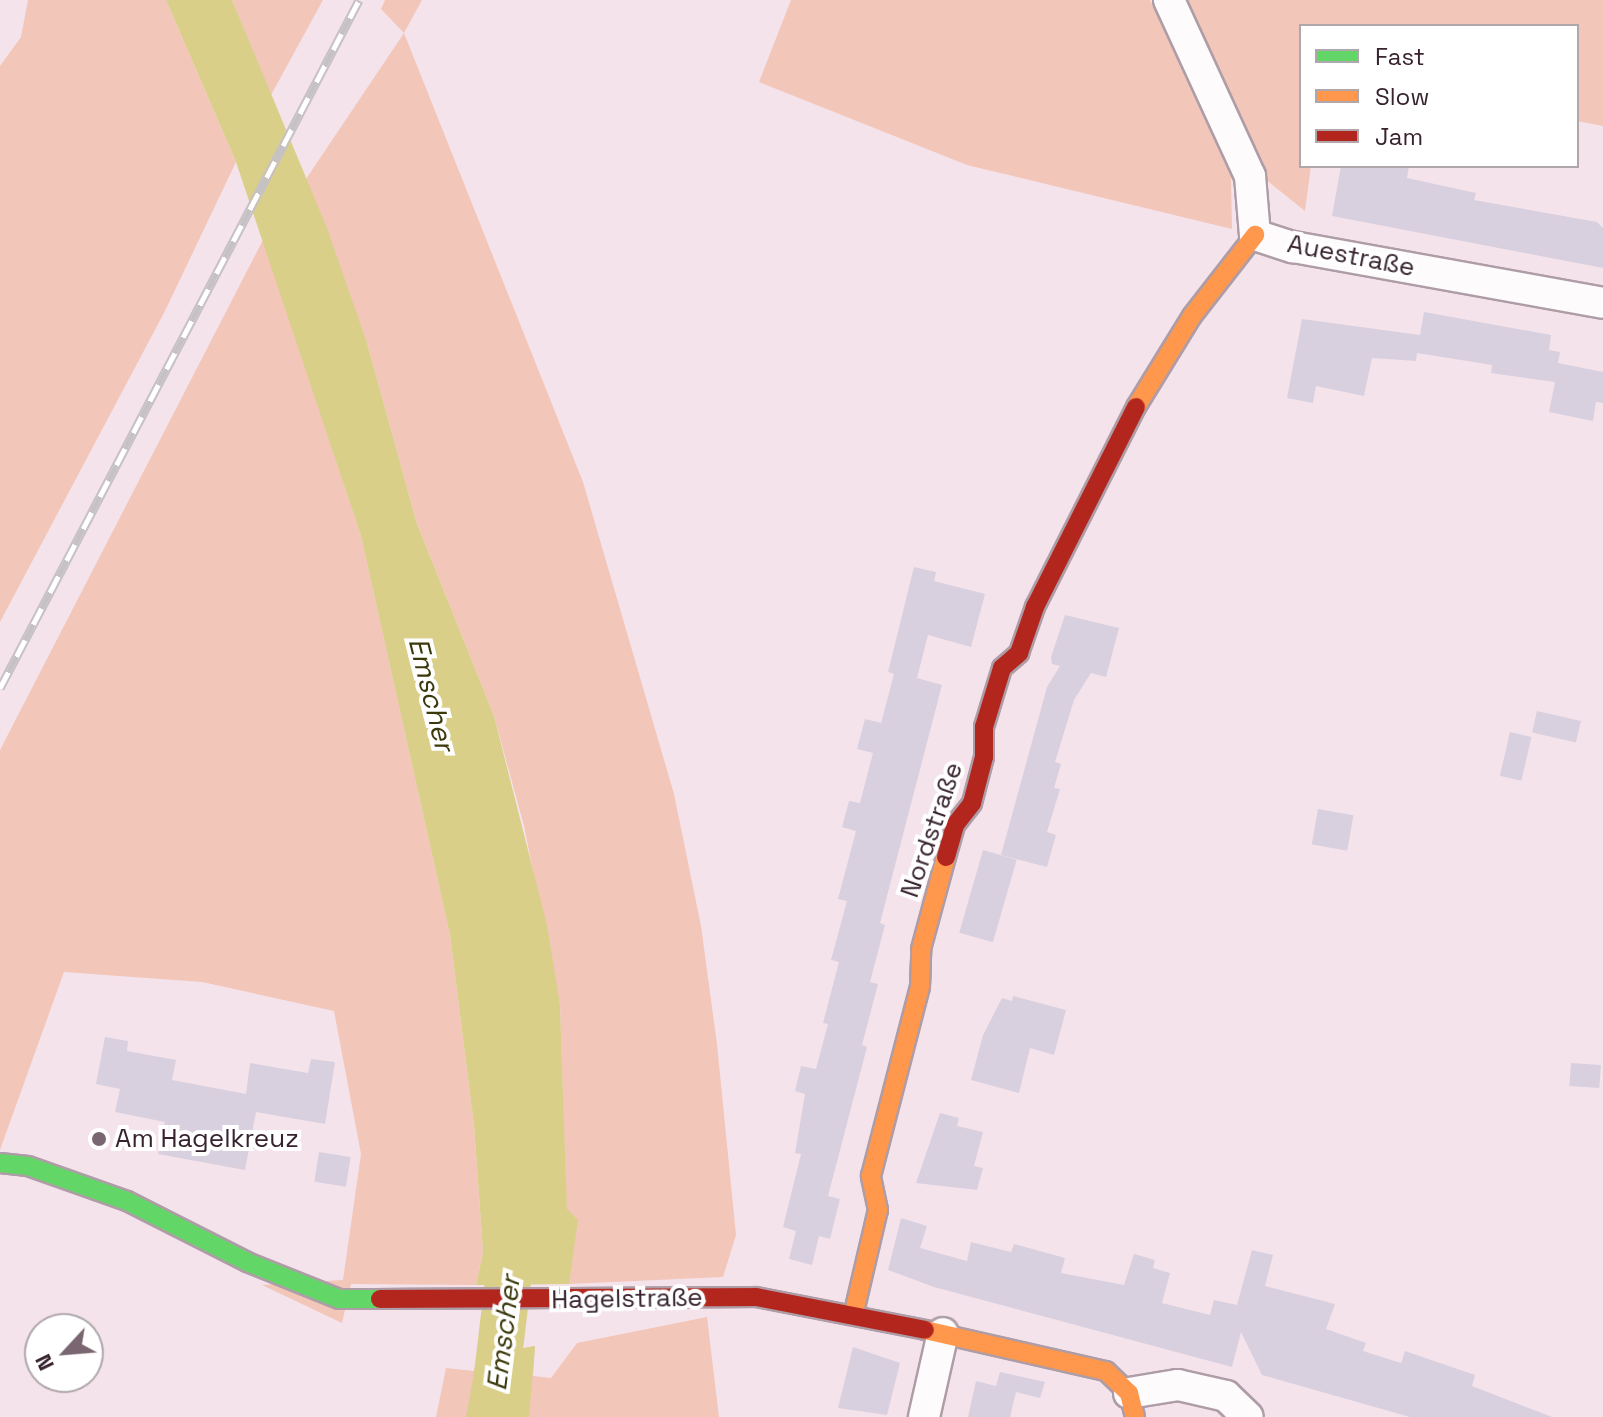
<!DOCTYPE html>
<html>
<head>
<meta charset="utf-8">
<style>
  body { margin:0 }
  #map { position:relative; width:1603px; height:1417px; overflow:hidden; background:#f5e3ec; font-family:"Space Grotesk",sans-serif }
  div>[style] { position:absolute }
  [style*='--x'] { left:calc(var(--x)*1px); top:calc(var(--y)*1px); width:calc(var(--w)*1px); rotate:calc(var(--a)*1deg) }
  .green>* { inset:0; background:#f2c6b9 }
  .water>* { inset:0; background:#dacf89 }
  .river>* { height:46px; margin:-23px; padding:0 23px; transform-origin:23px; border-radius:23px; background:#dacf89 }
  .building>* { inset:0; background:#d8d0de; transform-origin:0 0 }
  .roads { filter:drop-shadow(2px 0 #ae9da6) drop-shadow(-2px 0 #ae9da6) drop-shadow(0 2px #ae9da6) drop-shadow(0 -2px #ae9da6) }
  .street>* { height:30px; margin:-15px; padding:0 15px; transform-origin:15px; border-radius:15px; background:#fefbfc }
  .fast>* { height:18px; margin:-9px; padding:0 9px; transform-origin:9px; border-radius:9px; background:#63d668 }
  .slow>* { height:18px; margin:-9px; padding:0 9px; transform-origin:9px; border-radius:9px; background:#ff974d }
  .jam>* { height:18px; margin:-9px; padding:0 9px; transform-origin:9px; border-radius:9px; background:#b3261e }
  .rail>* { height:9px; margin-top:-4.5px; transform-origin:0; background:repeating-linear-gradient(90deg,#fff 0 18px,#c6c1c4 0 36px); box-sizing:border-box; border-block:2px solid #c6c1c4 }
  .dots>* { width:22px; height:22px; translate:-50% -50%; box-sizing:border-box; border:4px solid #fff; border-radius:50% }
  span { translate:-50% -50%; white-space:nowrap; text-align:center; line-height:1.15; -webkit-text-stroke:8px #fff; paint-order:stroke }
  .street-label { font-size:26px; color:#37232e }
  .poi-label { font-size:26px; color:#37232e }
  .left { translate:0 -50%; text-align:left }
  .water-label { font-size:28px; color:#3b380b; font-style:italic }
  .legend { position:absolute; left:1299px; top:24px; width:280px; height:144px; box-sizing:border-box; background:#fff; border:2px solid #afa7ab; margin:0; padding:10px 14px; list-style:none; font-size:24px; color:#37232e }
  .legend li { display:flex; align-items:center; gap:16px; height:40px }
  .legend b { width:40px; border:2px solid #afa7ab }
  .north { position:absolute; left:24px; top:1313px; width:80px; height:80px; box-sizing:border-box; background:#fff; border:2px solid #afa7ab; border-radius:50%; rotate:244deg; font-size:22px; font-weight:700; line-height:32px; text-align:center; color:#37232e }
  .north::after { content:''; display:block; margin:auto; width:28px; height:36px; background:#7a6670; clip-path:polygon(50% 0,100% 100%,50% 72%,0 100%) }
</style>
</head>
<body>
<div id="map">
  <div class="green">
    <i style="clip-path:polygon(28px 0,166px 0,236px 162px,165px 311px,0 622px,0 66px,21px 37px)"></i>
    <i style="clip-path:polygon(232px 0,323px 0,271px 95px)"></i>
    <i style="clip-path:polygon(385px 0,422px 0,404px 33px,583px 482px,674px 794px,701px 926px,717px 1044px,736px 1235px,723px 1277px,569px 1284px,560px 1005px,524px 826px,494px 716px,417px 524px,367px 343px,306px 179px,404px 33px,381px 9px)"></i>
    <i style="clip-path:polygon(791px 0,1150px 0,1231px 177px,1232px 229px,967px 165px,759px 82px)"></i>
    <i style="clip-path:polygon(1182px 0,1603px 0,1603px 126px,1577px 121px,1577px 26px,1301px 26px,1301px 166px,1311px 166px,1305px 211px,1260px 175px)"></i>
    <i style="clip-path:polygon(263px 240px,361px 536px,450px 935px,474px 1125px,483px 1252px,476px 1285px,351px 1284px,342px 1323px,262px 1285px,343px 1280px,361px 1154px,334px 1011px,202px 982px,64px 972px,0 1150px,0 750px)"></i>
    <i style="clip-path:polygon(707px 1317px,719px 1417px,436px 1417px,446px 1368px,474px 1371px,477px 1357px,535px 1346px,533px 1376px,551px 1378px,577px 1343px)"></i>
  </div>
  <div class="water">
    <i style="clip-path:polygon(166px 0,232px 0,327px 228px,367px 343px,417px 524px,494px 716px,547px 925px,560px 1005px,567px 1209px,578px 1220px,569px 1284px,476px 1285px,483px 1252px,474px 1125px,450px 935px,361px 536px,236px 162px)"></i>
    <i style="clip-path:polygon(535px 1346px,529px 1417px,466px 1417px,477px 1357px)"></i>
  </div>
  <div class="river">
    <i style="--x:492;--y:1417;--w:162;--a:-83.3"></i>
  </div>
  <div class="building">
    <i style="clip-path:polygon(1341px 166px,1409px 166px,1407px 178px,1476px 193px,1474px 200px,1597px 222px,1603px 228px,1603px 268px,1332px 216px)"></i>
    <i style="clip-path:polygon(1424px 312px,1551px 335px,1549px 350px,1560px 352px,1558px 363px,1603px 372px,1603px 403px,1596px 402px,1593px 421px,1549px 412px,1555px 382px,1491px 373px,1492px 365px,1417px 353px,1416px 361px,1372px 358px,1364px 396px,1316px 386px,1313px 403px,1287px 398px,1302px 319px,1420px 335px)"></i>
    <i style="clip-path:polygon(914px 567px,936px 572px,934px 581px,985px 594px,971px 647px,928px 635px,917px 678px,942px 685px,880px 923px,885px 925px,870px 982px,878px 984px,862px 1045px,867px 1047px,828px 1196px,840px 1199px,830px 1239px,819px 1236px,812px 1265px,789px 1259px,796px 1231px,783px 1227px,801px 1154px,795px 1153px,805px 1094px,795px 1091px,801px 1066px,816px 1069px,828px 1024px,823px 1023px,839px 962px,831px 960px,847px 901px,838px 899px,856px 831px,842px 827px,849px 801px,860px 803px,873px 753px,857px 749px,865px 719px,881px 723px,894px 674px,888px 672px)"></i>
    <i style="clip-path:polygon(1065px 615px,1119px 628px,1106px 677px,1091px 673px,1074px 700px,1055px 762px,1061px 764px,1054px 788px,1060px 789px,1047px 832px,1056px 835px,1047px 867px,1001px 855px,1047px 687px,1060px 666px,1052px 664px,1051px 657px)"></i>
    <i style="left:1537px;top:711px;width:45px;height:22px;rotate:13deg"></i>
    <i style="left:1510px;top:732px;width:22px;height:45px;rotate:13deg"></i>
    <i style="left:1318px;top:809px;width:36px;height:36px;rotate:10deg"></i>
    <i style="left:983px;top:850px;width:35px;height:86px;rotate:16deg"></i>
    <i style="clip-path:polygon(1013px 996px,1066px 1010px,1054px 1055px,1030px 1048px,1019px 1093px,971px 1080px,983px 1035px,1002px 998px,1012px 1001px)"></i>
    <i style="clip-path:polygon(105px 1037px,128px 1041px,127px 1051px,176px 1060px,172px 1080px,246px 1094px,250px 1063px,308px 1073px,311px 1059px,335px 1062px,325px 1124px,256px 1112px,245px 1170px,158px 1154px,165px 1122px,115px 1112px,120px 1089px,96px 1084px)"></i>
    <i style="left:1571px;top:1063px;width:30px;height:23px;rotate:4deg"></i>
    <i style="clip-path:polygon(940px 1113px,959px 1118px,957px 1126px,983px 1132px,974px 1166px,983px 1168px,977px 1190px,916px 1183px)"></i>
    <i style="left:319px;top:1152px;width:32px;height:30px;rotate:9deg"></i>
    <i style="clip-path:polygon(901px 1218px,927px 1226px,920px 1248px,967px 1261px,971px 1242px,1011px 1252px,1014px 1244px,1065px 1258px,1061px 1273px,1124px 1285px,1134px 1254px,1155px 1260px,1153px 1268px,1170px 1273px,1162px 1303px,1210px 1315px,1214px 1300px,1237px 1305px,1252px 1250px,1273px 1255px,1265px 1286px,1335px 1304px,1326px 1329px,1366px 1343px,1363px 1351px,1401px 1363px,1405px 1351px,1475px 1375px,1472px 1386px,1552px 1417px,1410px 1417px,1262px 1375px,1241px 1332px,1232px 1367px,934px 1287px,888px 1270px)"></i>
    <i style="clip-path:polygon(853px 1347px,900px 1363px,887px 1415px,838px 1408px)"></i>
    <i style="clip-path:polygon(1000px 1372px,1045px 1382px,1040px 1398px,1016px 1392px,1010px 1417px,968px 1417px,976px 1381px,996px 1386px)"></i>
  </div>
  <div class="roads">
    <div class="street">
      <i style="--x:1169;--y:0;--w:194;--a:65.3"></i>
      <i style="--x:1250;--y:176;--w:59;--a:85.2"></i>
      <i style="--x:1255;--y:235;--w:40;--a:18"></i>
      <i style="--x:1293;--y:247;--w:315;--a:10.2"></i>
      <i style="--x:1129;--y:1393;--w:50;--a:-9.3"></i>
      <i style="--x:1178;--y:1385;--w:49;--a:12.9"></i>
      <i style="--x:1226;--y:1396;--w:30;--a:44"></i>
      <i style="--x:924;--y:1417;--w:86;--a:-77.3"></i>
    </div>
    <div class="fast">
      <i style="--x:0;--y:1163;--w:28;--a:6"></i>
      <i style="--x:28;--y:1166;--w:105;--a:19.5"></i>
      <i style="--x:127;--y:1201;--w:135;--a:26.9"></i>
      <i style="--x:247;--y:1262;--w:99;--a:21.9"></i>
      <i style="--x:339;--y:1299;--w:41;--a:0"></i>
    </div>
    <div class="slow">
      <i style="--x:1136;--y:407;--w:107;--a:-58.4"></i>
      <i style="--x:1192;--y:316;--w:103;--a:-52.1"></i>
      <i style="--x:854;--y:1312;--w:105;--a:-76.8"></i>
      <i style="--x:878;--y:1210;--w:35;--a:-102"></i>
      <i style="--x:871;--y:1176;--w:195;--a:-75.5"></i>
      <i style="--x:920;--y:987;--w:38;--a:-88"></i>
      <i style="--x:921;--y:949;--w:95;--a:-74.8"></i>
      <i style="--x:925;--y:1330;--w:186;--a:12.8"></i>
      <i style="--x:1106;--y:1371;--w:32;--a:44"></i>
      <i style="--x:1129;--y:1393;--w:25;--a:76"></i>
    </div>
    <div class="jam">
      <i style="--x:946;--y:857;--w:33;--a:-74"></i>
      <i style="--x:955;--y:825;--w:28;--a:-52"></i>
      <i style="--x:972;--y:803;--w:48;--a:-75.4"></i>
      <i style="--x:984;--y:757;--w:30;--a:-90"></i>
      <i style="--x:984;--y:727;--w:62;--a:-73"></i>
      <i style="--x:1002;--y:668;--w:23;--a:-41"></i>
      <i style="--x:1019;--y:653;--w:49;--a:-70.8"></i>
      <i style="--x:1035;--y:607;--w:224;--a:-63.2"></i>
      <i style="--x:380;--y:1299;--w:376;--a:-0.3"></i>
      <i style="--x:756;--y:1297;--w:172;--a:11"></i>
    </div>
  </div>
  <div class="rail">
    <i style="--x:0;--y:688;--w:776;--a:-62.44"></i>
  </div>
  <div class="dots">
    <i style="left:99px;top:1139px;background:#7a6670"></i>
  </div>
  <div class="street-label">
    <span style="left:1351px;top:256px;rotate:11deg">Auestraße</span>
    <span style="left:932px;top:830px;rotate:-71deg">Nordstraße</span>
    <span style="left:627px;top:1299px;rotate:-1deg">Hagelstraße</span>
  </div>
  <div class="poi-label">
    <span class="left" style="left:115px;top:1139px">Am Hagelkreuz</span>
  </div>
  <div class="water-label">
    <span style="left:432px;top:694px;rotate:76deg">Emscher</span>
    <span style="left:503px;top:1333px;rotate:-83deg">Emscher</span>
  </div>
  <ul class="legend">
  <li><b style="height:10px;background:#63d668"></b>Fast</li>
  <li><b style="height:10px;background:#ff974d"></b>Slow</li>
  <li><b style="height:10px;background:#b3261e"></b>Jam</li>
  </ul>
  <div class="north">N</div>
</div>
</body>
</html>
